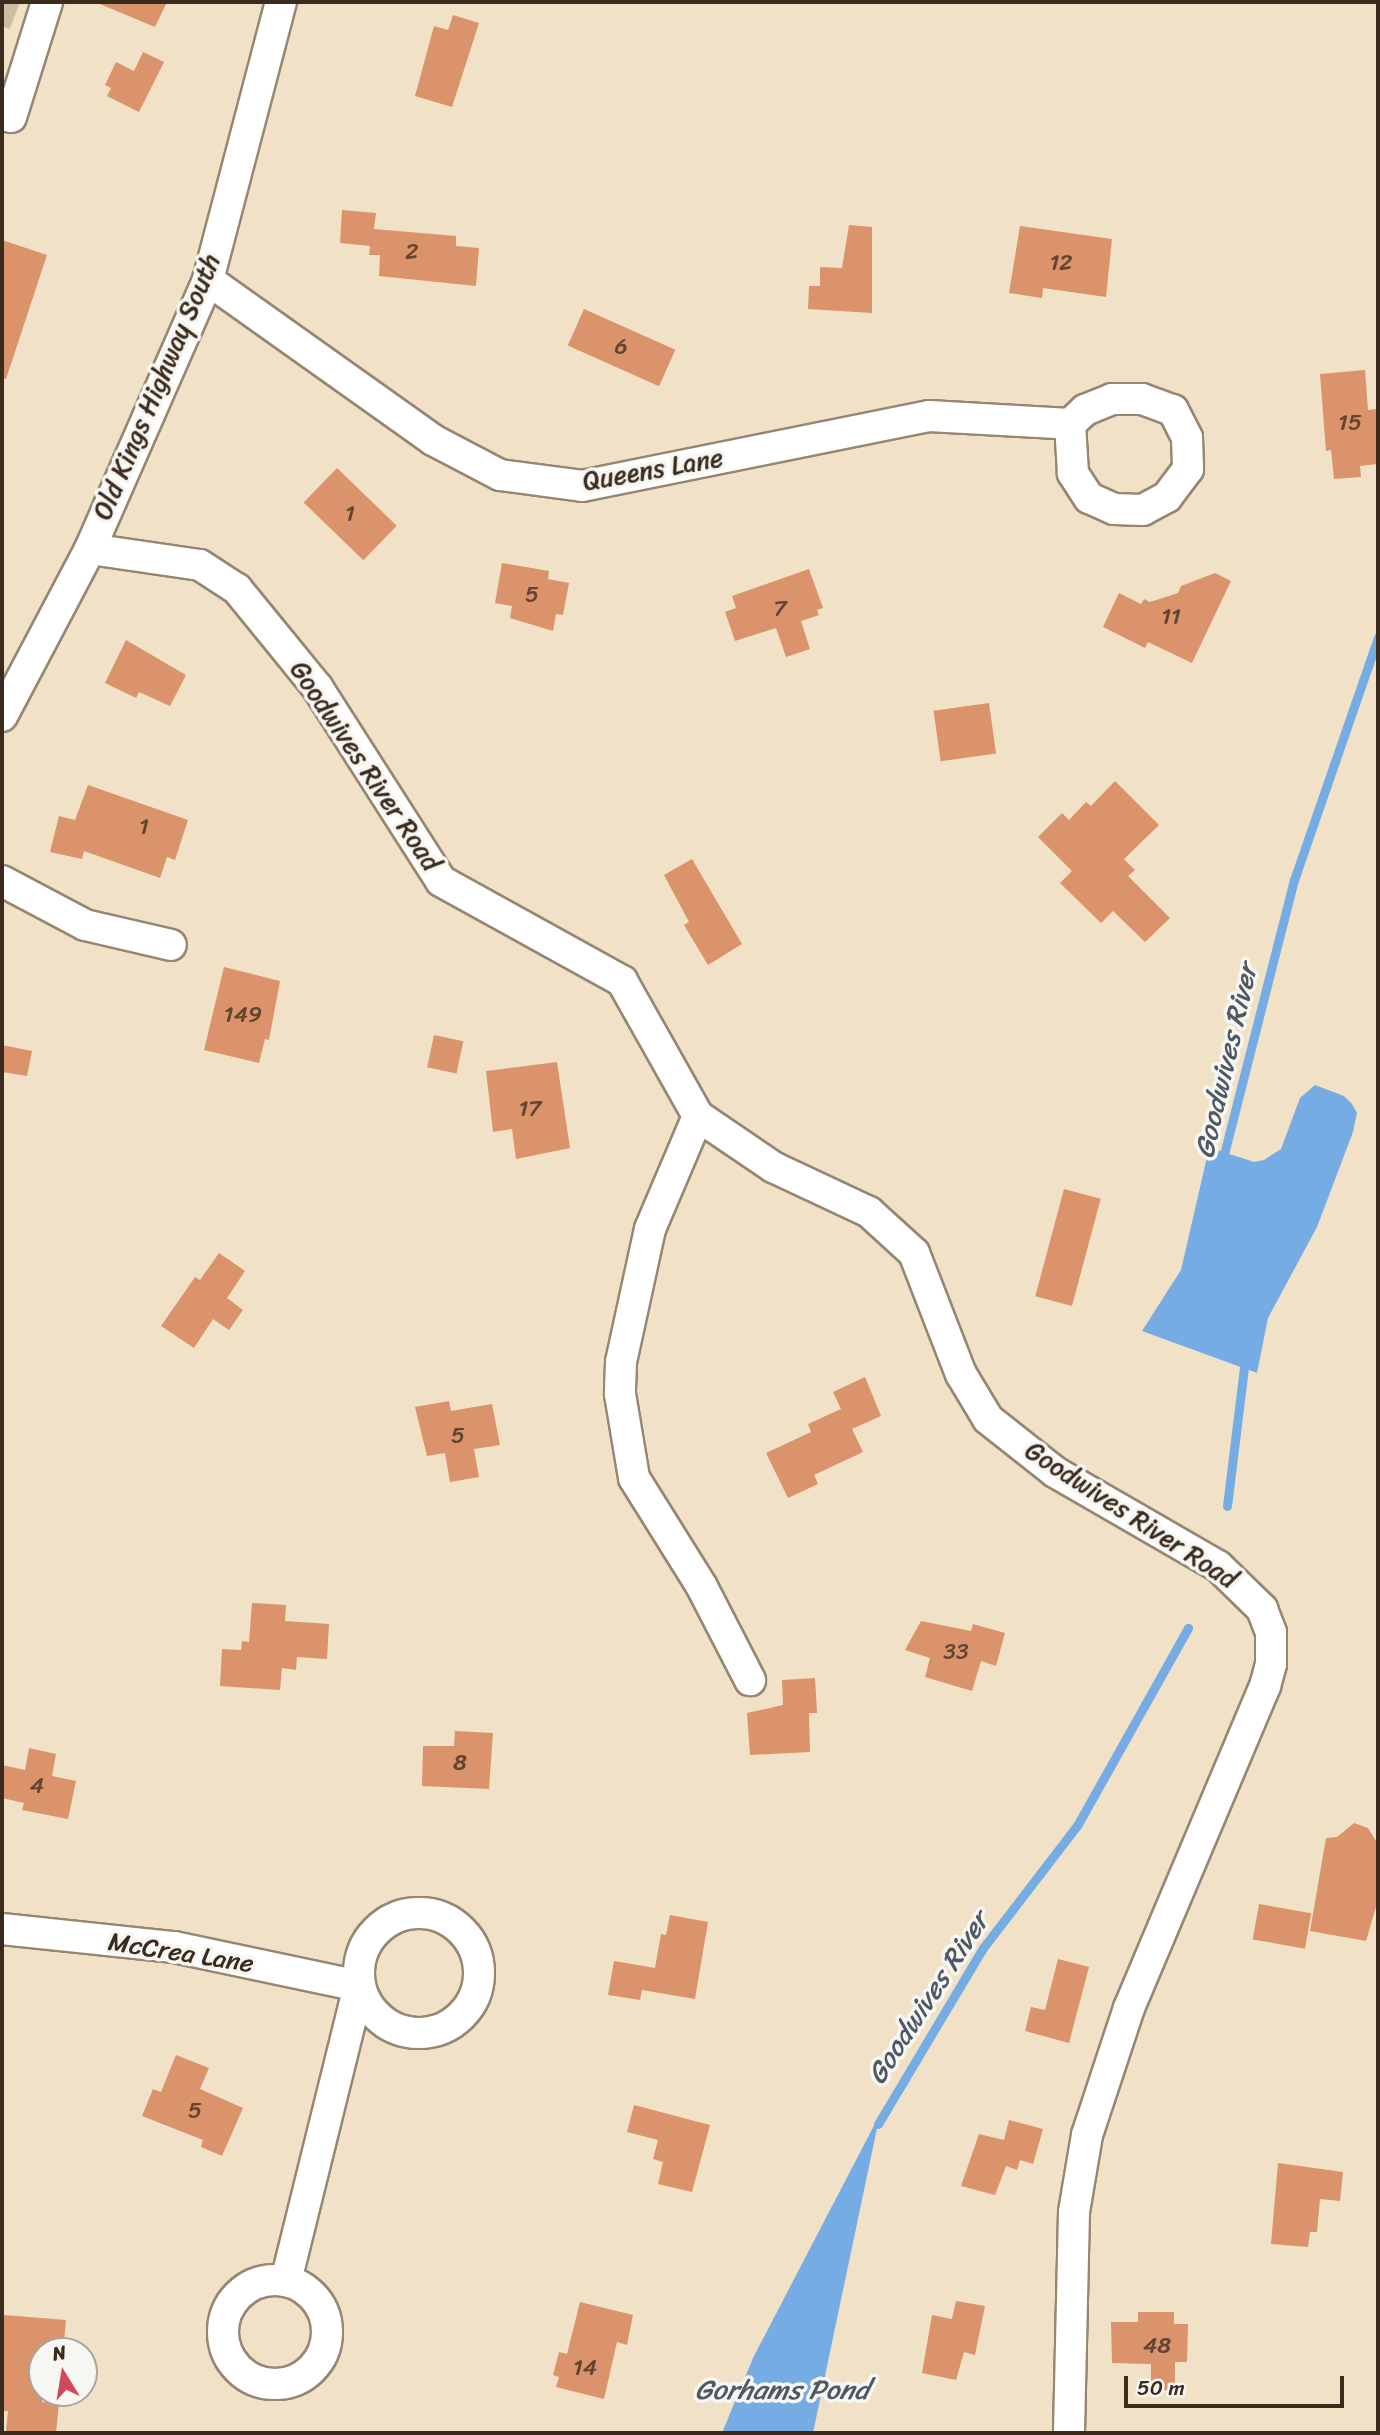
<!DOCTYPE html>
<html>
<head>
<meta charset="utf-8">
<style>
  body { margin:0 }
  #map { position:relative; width:1380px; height:2435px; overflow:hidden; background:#f1e1c6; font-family:Sriracha,sans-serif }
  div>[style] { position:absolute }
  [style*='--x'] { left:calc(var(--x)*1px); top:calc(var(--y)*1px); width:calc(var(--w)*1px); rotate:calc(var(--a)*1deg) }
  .water>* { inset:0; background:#76ace4 }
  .stream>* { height:9px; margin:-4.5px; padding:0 4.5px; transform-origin:4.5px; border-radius:4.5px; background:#76ace4 }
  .building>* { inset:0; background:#db936c; transform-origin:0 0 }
  .minor-tunnel>* { height:30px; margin-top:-15px; transform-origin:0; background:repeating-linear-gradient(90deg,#cdbca4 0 30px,transparent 0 45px) }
  .roads { filter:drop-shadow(2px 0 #968672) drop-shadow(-2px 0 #968672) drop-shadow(0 2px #968672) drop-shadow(0 -2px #968672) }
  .minor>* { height:30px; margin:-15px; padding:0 15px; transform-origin:15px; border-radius:15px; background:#fff }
  .minor>.ring { margin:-15px; padding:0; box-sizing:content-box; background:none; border:30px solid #fff; border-radius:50% }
  span { translate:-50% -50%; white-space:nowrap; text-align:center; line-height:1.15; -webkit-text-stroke:7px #f6f6f2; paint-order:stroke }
  .number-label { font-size:23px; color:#634432 }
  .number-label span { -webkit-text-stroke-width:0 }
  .street-label { font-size:26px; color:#3b2a1e }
  .water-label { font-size:28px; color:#505863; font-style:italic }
  .frame { position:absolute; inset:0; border:4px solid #3b2a1e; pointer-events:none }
  .north { position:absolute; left:28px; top:2337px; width:70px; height:70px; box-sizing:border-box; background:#f6f6f2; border:2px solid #aba49d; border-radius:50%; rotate:349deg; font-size:19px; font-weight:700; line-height:28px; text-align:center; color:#3b2a1e }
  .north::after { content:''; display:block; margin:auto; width:24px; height:32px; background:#d1495b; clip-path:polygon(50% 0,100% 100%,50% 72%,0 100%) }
  .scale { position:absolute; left:1124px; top:2376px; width:220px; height:32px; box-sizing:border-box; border:4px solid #3b2a1e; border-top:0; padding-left:9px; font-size:21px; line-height:24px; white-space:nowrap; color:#3b2a1e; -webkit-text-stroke:5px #f6f6f2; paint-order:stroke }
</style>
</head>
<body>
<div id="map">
  <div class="water">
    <i style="clip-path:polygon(1315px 1085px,1344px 1096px,1352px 1104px,1357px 1113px,1353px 1132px,1317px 1227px,1268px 1318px,1257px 1373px,1142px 1331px,1181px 1270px,1207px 1157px,1214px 1149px,1254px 1162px,1264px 1160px,1281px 1149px,1300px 1098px)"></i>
    <i style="clip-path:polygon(880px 2114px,813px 2433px,722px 2433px,753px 2358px)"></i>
  </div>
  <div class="stream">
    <i style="--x:1222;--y:1162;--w:291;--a:-75.7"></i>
    <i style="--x:1294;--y:880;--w:257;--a:-70.9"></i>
    <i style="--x:1227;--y:1506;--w:148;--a:-83"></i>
    <i style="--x:878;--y:2124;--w:205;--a:-59.2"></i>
    <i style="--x:983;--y:1948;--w:156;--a:-52.5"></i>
    <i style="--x:1078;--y:1824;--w:225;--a:-60.7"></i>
  </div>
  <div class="building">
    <i style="clip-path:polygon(95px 2px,167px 2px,155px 27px)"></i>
    <i style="clip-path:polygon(453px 15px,479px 23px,452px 107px,415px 96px,434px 26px,448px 30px)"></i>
    <i style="clip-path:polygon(143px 52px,164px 62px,139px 112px,107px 96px,111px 88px,105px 85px,116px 62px,134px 71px)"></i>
    <i style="clip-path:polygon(342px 210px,376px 213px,374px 229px,456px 236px,456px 246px,479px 248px,476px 286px,379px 276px,380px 255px,369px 255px,370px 246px,340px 243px)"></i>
    <i style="clip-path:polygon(849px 225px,872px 227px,872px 313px,808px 309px,809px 286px,820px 286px,820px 267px,842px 268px)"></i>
    <i style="clip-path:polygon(1020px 226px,1112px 239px,1106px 297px,1043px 288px,1042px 298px,1009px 293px)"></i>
    <i style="clip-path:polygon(2px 240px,47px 255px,6px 379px,2px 378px)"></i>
    <i style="left:584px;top:309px;width:100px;height:40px;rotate:24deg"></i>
    <i style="clip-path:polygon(1365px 370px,1368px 410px,1377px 409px,1378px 464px,1360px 466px,1361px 477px,1334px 479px,1331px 450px,1326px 451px,1320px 374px)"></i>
    <i style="left:337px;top:468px;width:83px;height:48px;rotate:44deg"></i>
    <i style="clip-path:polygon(502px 563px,549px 571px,548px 579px,569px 583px,563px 615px,556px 614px,553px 631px,510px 618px,512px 606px,495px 603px)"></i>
    <i style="clip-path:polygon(809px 569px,823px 608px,817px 610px,819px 615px,801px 621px,810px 649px,786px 657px,776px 628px,735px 641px,725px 612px,736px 608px,732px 596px)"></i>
    <i style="clip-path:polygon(1215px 573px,1231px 581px,1192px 663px,1148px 642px,1145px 648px,1103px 627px,1119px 593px,1141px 604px,1144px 599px,1150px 602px,1178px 593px,1181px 586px)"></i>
    <i style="clip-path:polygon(126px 640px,186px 675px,170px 706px,139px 692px,136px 698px,105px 683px)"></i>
    <i style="left:989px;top:703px;width:51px;height:56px;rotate:82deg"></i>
    <i style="clip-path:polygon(1115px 781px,1159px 825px,1124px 859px,1135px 870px,1128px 876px,1170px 918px,1145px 942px,1113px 911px,1101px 923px,1060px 883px,1072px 871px,1038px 837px,1062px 813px,1069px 820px,1086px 802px,1091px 806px)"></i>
    <i style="clip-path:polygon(88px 785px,188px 820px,175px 860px,167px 857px,160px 878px,84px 851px,82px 859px,50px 852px,59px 816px,75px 820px)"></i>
    <i style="clip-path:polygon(692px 859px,742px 944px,708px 965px,684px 925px,689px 922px,664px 875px)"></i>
    <i style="clip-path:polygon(224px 967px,280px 981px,269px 1040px,265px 1039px,259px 1063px,204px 1050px)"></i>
    <i style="left:434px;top:1035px;width:30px;height:33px;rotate:12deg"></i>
    <i style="clip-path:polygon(2px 1045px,32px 1051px,27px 1076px,2px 1072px)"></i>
    <i style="clip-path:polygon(557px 1062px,570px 1148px,516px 1159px,512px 1129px,493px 1132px,486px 1071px)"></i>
    <i style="left:1064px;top:1189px;width:38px;height:111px;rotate:15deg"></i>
    <i style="clip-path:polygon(219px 1253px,245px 1271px,227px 1298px,243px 1310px,229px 1330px,213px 1319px,194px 1348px,161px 1326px,195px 1277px,200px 1280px)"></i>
    <i style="clip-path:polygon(865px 1377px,881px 1416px,852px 1429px,863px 1452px,814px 1475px,818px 1484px,788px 1498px,766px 1453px,811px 1432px,808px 1424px,841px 1409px,833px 1392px)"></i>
    <i style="clip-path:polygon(449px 1401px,451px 1411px,492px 1404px,500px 1445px,474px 1449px,479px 1477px,450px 1482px,445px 1453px,427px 1456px,415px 1407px)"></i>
    <i style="clip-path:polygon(252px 1603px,286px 1605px,285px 1621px,329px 1624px,327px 1659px,297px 1657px,296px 1670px,282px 1668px,280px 1690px,220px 1686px,222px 1649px,241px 1650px,242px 1641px,249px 1642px)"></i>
    <i style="clip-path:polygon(921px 1621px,971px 1631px,973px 1624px,1005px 1633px,996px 1666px,981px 1661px,972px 1691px,925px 1677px,930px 1658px,905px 1650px)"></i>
    <i style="clip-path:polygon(815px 1678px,817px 1713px,809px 1713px,810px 1752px,750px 1755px,747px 1713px,783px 1705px,782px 1680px)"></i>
    <i style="clip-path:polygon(455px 1731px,493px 1733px,489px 1789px,422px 1786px,423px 1746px,454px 1746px)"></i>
    <i style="clip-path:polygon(29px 1748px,56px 1754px,52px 1776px,76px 1781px,68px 1819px,22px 1810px,24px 1803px,2px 1798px,2px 1765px,25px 1770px)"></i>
    <i style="clip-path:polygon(1354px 1823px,1368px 1828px,1378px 1844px,1378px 1900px,1366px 1941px,1310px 1931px,1326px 1838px,1337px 1837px)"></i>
    <i style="left:1259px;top:1904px;width:53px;height:36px;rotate:10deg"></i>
    <i style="clip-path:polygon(670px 1915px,708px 1922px,695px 1999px,642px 1990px,640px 2000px,608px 1995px,614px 1961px,655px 1968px,661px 1934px,666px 1935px)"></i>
    <i style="clip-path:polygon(1058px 1959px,1089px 1967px,1069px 2043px,1025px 2031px,1031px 2007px,1045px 2010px)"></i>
    <i style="clip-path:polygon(176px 2055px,209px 2068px,200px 2089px,243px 2108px,222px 2156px,201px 2147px,203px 2140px,142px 2116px,153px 2089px,161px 2092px)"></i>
    <i style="clip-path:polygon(634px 2105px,710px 2125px,692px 2192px,658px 2184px,663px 2162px,653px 2159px,658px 2140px,627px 2132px)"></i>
    <i style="clip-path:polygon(1009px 2120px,1043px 2129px,1033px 2164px,1020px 2160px,1017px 2170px,1006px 2166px,995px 2195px,961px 2186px,979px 2134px,1004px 2140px)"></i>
    <i style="clip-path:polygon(1278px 2163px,1343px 2172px,1340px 2201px,1320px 2199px,1317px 2232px,1310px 2232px,1308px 2247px,1271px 2244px)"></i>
    <i style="clip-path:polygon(956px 2301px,985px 2306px,975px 2355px,964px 2352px,956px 2380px,922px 2373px,932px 2315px,952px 2319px)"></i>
    <i style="clip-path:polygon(580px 2302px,633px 2315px,627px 2345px,617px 2342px,604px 2399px,556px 2387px,559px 2377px,553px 2375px,559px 2352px,567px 2354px)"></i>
    <i style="clip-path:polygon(1138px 2312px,1174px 2312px,1174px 2324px,1188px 2324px,1187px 2362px,1175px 2362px,1175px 2390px,1151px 2390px,1151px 2364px,1112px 2363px,1111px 2322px,1138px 2322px)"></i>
    <i style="clip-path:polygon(4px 2315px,66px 2320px,63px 2351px,42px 2351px,42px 2402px,59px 2403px,56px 2433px,6px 2431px,8px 2411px,2px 2411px)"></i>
  </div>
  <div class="minor-tunnel">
    <i style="--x:2;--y:10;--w:14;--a:21"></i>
  </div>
  <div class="roads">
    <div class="minor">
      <i style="--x:2;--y:114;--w:9;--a:18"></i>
      <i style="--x:11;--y:117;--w:121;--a:-72.6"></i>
      <i style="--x:208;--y:280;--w:276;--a:35.4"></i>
      <i style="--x:433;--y:440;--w:76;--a:27.6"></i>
      <i style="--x:500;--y:475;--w:83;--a:7.6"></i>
      <i style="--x:582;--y:486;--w:354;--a:-11.4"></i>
      <i style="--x:929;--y:416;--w:141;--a:3.2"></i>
      <i style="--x:1070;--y:424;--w:21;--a:-43"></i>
      <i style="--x:1085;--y:410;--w:29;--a:-22"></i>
      <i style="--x:1112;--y:399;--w:30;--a:0"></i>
      <i style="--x:1142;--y:399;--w:33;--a:20"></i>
      <i style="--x:1173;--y:410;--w:31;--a:63"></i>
      <i style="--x:1187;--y:438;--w:31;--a:88"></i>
      <i style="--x:1188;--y:469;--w:35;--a:127"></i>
      <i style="--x:1167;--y:497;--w:27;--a:152"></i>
      <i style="--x:1143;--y:510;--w:29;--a:-178"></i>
      <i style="--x:1114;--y:509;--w:27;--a:-156"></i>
      <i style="--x:1089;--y:498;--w:30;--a:-123"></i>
      <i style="--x:1073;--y:473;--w:49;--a:-93.5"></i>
      <i style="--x:90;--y:549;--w:111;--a:8.3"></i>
      <i style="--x:200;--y:565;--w:44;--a:33"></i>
      <i style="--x:237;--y:589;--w:127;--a:50.8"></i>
      <i style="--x:317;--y:687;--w:230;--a:57.4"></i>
      <i style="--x:441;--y:881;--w:207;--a:28.9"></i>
      <i style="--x:622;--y:981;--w:155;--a:60.6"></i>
      <i style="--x:698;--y:1116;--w:91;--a:34.2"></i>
      <i style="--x:773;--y:1167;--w:106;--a:25.1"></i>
      <i style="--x:869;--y:1212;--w:61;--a:42.3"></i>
      <i style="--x:914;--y:1253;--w:130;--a:68.8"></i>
      <i style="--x:961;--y:1374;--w:52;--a:59"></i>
      <i style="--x:988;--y:1419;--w:85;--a:38.3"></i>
      <i style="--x:1055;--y:1472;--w:188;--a:30"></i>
      <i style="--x:1218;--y:1566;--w:62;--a:44.3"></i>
      <i style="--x:1262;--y:1609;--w:25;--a:69"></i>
      <i style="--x:1271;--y:1632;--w:32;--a:90"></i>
      <i style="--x:1271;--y:1664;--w:23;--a:105"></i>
      <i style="--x:1265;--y:1686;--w:350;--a:112.9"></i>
      <i style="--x:1129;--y:2008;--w:134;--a:108.3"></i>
      <i style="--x:1087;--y:2135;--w:78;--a:99.6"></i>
      <i style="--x:1074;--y:2212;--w:221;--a:91.3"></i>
      <i style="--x:2;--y:716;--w:189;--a:-62.2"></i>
      <i style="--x:90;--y:549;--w:294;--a:-66.3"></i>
      <i style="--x:208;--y:280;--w:287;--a:-75.3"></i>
      <i style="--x:2;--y:881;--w:94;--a:27.9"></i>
      <i style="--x:85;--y:925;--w:88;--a:13.1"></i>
      <i style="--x:698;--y:1116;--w:123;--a:113"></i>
      <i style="--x:650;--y:1229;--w:136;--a:102.3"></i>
      <i style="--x:621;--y:1362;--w:32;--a:92"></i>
      <i style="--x:620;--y:1394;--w:85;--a:80.5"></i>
      <i style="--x:634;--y:1478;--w:128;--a:58"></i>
      <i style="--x:702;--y:1587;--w:105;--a:62.7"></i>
      <i class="ring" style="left:359px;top:1913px;width:90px;height:90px"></i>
      <i style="--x:2;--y:1929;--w:173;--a:6"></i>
      <i style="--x:174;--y:1947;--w:189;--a:11.9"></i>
      <i style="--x:359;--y:1986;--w:304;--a:103.9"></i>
      <i class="ring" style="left:223px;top:2280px;width:74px;height:74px"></i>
    </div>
  </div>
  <div class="number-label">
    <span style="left:412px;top:252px">2</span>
    <span style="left:1061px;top:263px">12</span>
    <span style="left:621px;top:347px">6</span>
    <span style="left:1350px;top:423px">15</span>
    <span style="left:350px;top:514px">1</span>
    <span style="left:532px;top:595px">5</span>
    <span style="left:780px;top:609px">7</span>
    <span style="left:1171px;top:617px">11</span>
    <span style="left:144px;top:827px">1</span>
    <span style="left:243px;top:1015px">149</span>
    <span style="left:530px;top:1109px">17</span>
    <span style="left:458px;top:1436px">5</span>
    <span style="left:956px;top:1652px">33</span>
    <span style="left:460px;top:1763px">8</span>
    <span style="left:37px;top:1786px">4</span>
    <span style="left:195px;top:2111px">5</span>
    <span style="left:1157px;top:2346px">48</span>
    <span style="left:585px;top:2368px">14</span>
  </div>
  <div class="street-label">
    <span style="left:157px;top:387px;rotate:-67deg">Old Kings Highway South</span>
    <span style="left:653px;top:470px;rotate:-10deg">Queens Lane</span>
    <span style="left:365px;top:766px;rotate:56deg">Goodwives River Road</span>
    <span style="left:1131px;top:1515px;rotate:33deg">Goodwives River Road</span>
    <span style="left:181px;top:1953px;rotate:9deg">McCrea Lane</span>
  </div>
  <div class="water-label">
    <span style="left:1226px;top:1061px;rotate:-77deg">Goodwives River</span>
    <span style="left:928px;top:1998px;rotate:-57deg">Goodwives River</span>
    <span style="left:782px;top:2390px">Gorhams Pond</span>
  </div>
  <div class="frame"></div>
  <div class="north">N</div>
  <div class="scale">50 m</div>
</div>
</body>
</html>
